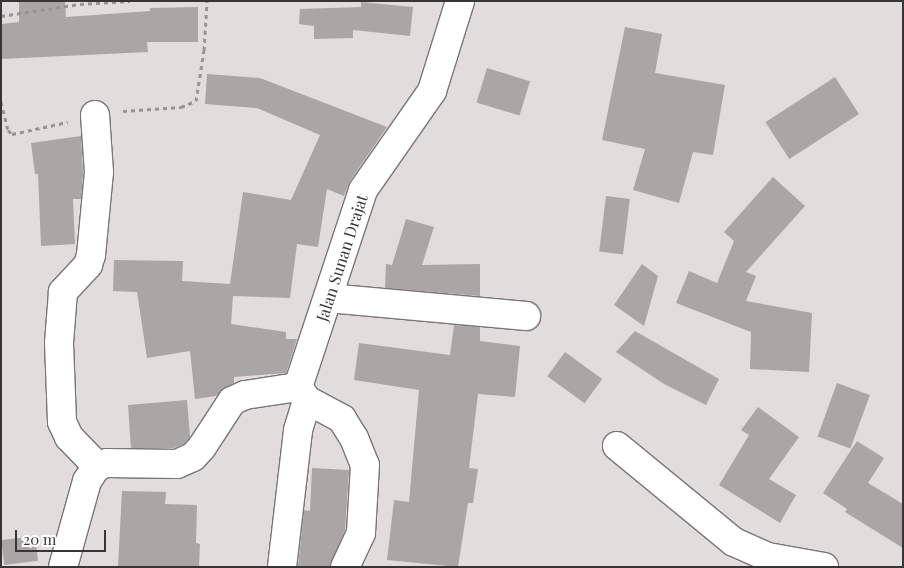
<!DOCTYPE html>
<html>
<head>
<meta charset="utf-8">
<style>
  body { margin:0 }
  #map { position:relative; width:904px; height:568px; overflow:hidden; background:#e1dddc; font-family:"Playfair Display",serif }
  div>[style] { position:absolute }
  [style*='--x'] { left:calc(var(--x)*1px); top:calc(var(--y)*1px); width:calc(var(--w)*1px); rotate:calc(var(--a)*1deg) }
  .building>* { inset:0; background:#a9a6a5; transform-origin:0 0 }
  .path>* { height:3px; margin-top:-1.5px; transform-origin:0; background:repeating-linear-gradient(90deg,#979494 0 4px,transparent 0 8px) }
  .roads { filter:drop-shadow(1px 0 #797675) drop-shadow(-1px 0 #797675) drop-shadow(0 1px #797675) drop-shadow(0 -1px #797675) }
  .minor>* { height:28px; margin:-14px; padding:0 14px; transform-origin:14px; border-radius:14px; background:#fff }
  span { translate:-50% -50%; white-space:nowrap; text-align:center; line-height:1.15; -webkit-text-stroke:4px #fff; paint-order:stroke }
  .street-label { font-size:16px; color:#373636 }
  .frame { position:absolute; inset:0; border:2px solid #373636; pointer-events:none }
  .scale { position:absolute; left:15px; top:530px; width:91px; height:22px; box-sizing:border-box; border:2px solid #373636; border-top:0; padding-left:6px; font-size:15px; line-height:18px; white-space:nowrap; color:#373636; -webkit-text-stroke:4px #fff; paint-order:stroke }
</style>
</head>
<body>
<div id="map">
  <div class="building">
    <i style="clip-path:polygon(19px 1px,65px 1px,66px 17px,150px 11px,150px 8px,198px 7px,198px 42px,147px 42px,148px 52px,1px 59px,1px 24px,19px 22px)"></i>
    <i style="clip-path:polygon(361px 2px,413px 7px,410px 36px,353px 30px,353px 38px,314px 39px,314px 26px,299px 24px,300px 9px,361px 7px)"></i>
    <i style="clip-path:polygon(625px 27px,662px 34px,655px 73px,725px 85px,713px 155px,693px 152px,679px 203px,633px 190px,645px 149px,602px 140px)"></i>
    <i style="left:487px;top:68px;width:45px;height:36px;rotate:17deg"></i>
    <i style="clip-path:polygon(207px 74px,260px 78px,387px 127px,350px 181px,344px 196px,327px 189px,318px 247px,297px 244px,290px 298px,233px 296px,231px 324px,286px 332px,286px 339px,297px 339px,286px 373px,234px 377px,234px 383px,216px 396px,195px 399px,190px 351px,147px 358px,137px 292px,113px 291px,114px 260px,183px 261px,182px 281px,230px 284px,243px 192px,291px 200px,320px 135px,257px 108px,205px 104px)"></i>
    <i style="left:835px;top:77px;width:44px;height:83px;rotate:57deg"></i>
    <i style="clip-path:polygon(81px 136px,83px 174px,81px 199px,73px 199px,75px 244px,41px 246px,38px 174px,35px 174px,31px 143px)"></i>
    <i style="clip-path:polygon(773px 177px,805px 206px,746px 272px,756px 276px,746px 301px,812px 313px,809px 372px,750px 369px,751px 332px,676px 303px,689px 271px,717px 283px,734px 241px,724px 232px)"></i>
    <i style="left:606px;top:196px;width:24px;height:56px;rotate:7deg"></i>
    <i style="clip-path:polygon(406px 219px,434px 227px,422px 265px,480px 264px,480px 296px,385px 288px,386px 264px,392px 265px)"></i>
    <i style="clip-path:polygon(642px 264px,658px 276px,644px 326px,614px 305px)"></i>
    <i style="clip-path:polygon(454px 325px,480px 327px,480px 341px,520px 346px,515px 397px,478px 394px,469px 468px,478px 469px,473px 503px,468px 503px,458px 567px,387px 560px,394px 500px,409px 502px,419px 390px,354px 380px,359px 343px,450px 355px)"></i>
    <i style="clip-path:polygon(635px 331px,719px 379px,706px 405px,664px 384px,616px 352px)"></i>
    <i style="left:565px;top:352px;width:46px;height:30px;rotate:36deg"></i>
    <i style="left:837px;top:383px;width:35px;height:57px;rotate:20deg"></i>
    <i style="clip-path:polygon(187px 400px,190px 437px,184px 444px,174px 448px,131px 448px,128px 405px)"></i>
    <i style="clip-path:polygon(758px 407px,799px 437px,769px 479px,796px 495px,780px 523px,719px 485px,749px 435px,741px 430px)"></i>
    <i style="clip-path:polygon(857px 441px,884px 458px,868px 483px,903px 504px,903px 548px,845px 512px,847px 509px,823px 493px)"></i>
    <i style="clip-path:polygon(312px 468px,349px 470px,345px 530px,330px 567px,298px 567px,304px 510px,310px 511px)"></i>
    <i style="clip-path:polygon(122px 491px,166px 492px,165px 504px,197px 505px,196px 543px,200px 544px,199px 567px,118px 567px)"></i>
    <i style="left:35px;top:536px;width:25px;height:34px;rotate:83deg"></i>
  </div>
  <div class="path">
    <i style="--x:1;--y:16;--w:80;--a:-8.6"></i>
    <i style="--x:80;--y:4;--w:50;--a:-3.4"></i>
    <i style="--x:1;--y:102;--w:29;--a:76"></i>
    <i style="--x:8;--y:130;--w:6;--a:45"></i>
    <i style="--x:12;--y:134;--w:57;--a:-12.1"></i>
    <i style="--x:123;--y:111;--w:58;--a:-3.9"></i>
    <i style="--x:181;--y:107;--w:16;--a:-22"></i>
    <i style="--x:196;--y:101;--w:52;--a:-81.1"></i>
    <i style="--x:204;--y:50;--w:49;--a:-86.5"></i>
  </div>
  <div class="roads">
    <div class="minor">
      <i style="--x:95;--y:115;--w:57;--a:86"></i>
      <i style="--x:99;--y:172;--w:83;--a:95.5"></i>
      <i style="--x:91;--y:255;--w:10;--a:107"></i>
      <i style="--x:88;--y:265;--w:37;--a:133"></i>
      <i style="--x:63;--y:292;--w:51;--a:94.5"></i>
      <i style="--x:59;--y:343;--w:79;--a:87.8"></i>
      <i style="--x:62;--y:422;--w:17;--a:65"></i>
      <i style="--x:69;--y:437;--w:40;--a:46"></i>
      <i style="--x:328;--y:298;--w:199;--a:5.2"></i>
      <i style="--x:298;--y:387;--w:207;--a:-71.7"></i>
      <i style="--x:363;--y:190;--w:121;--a:-55.1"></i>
      <i style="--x:432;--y:91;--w:94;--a:-72.7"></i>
      <i style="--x:307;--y:400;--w:40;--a:28"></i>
      <i style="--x:342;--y:419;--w:22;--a:58"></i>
      <i style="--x:354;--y:438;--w:29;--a:68"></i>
      <i style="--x:365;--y:465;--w:68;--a:93.4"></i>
      <i style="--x:361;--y:533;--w:38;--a:115"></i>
      <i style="--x:617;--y:446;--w:151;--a:39.4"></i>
      <i style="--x:734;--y:542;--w:37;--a:24"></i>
      <i style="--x:768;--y:557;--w:57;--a:10.1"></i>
      <i style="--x:63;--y:567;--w:89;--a:-74.4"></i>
      <i style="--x:87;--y:481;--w:18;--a:-56"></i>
      <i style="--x:97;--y:466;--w:10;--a:-17"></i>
      <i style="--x:107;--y:463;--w:70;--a:0.8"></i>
      <i style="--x:177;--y:464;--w:17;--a:-24"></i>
      <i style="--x:193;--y:457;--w:13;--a:-48"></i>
      <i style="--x:202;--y:447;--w:55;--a:-56.9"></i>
      <i style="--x:232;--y:401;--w:14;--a:-25"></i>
      <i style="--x:245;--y:395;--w:54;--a:-8.6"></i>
      <i style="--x:282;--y:567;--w:138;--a:-83.3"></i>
      <i style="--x:298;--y:430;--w:31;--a:-73"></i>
      <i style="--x:307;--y:400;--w:16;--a:-125"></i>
    </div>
  </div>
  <div class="street-label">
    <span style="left:342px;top:258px;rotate:-72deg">Jalan Sunan Drajat</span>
  </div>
  <div class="frame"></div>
  <div class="scale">20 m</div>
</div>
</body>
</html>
